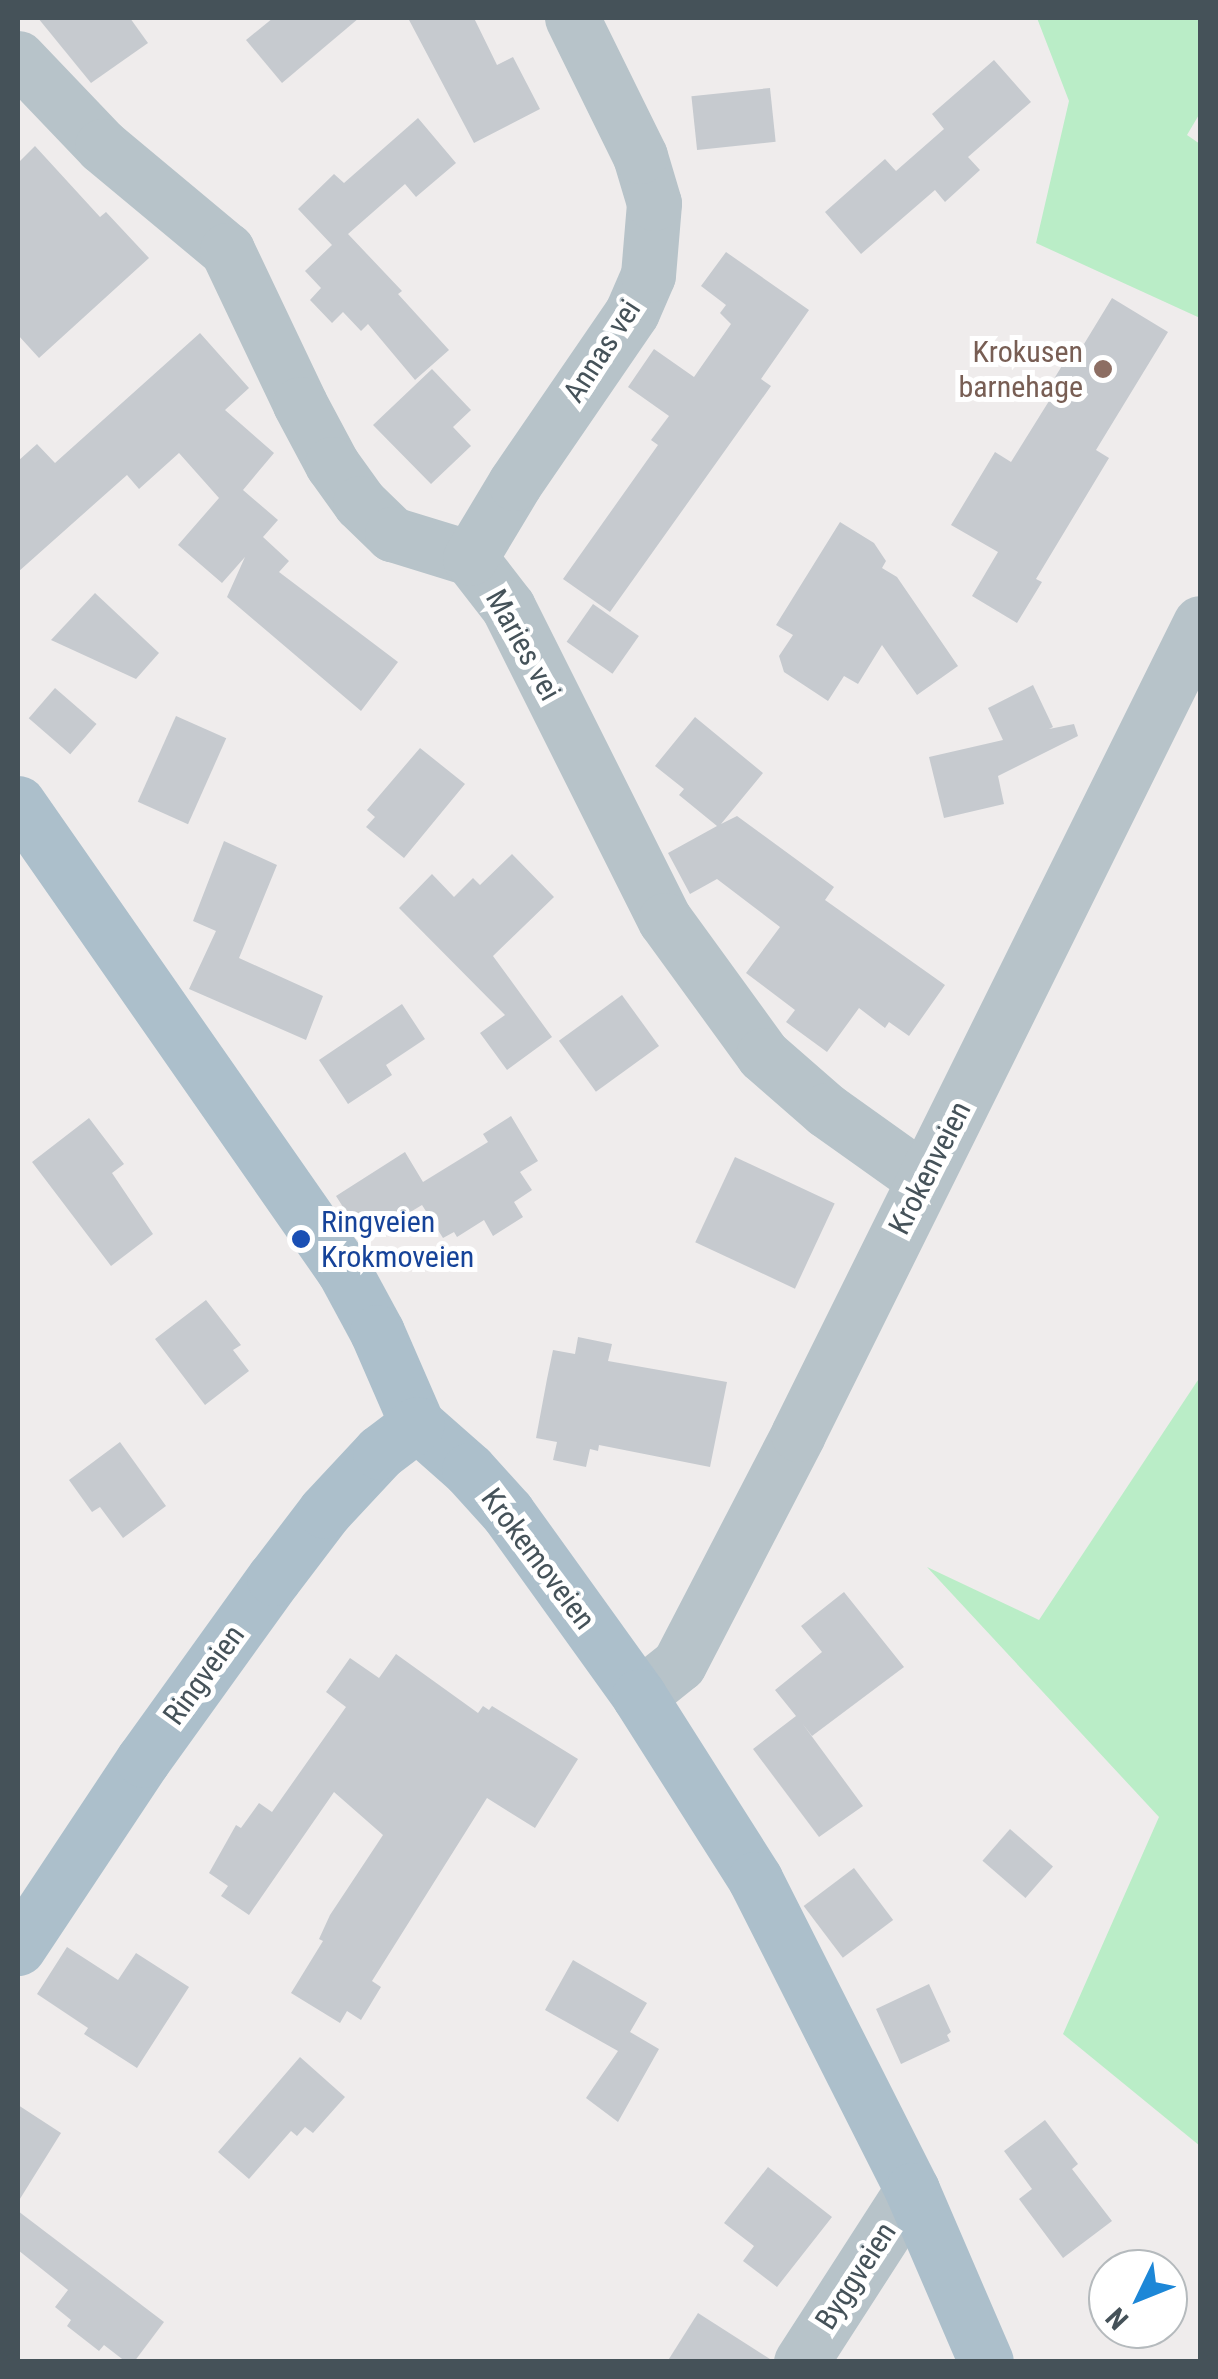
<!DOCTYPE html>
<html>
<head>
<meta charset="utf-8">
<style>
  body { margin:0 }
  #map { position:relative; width:1218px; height:2379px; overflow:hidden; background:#efecec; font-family:"Roboto Condensed",sans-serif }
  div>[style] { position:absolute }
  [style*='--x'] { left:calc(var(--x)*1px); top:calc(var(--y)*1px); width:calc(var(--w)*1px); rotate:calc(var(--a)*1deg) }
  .green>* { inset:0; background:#baedc7 }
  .building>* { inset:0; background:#c6cacf; transform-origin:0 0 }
  .minor>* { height:55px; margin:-27.5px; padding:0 27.5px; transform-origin:27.5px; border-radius:27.5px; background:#b7c3c9 }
  .major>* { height:55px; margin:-27.5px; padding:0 27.5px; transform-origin:27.5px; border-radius:27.5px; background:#acbfcb }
  .dots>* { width:28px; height:28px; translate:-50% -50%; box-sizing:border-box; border:5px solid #fff; border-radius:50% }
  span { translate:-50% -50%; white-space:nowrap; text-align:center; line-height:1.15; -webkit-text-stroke:10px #fff; paint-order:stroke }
  .street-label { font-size:30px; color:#455259 }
  .education-label { font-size:30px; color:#785e54 }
  .right { translate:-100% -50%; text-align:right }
  .transit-label { font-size:30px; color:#164399 }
  .left { translate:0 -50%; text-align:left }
  .frame { position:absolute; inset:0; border:20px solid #455259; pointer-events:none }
  .north { position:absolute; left:1088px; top:2249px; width:100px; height:100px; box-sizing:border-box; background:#fff; border:2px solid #b5babd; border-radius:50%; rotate:227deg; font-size:28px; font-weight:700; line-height:40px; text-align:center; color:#455259 }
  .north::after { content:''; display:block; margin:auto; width:35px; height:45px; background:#1d87d7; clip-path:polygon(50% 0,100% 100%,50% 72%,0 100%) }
</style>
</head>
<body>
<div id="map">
  <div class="green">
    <i style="clip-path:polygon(1037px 18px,1200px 18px,1200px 113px,1187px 135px,1200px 144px,1200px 318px,1036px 243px,1069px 101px)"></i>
    <i style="clip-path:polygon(1200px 1377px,1200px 2146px,1063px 2034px,1159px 1817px,927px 1567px,1039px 1620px)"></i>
  </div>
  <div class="building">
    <i style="clip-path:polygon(38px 18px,130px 18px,148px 43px,91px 83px)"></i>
    <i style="clip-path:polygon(273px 18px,359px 18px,282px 83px,246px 40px)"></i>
    <i style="clip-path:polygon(408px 18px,474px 18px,497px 65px,513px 57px,540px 109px,474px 143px)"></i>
    <i style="clip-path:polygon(994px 60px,1031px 102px,968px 157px,980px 170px,945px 202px,935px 190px,861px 254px,825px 212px,885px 159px,896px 171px,944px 129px,932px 114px)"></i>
    <i style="left:770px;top:88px;width:54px;height:79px;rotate:84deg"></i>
    <i style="clip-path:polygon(418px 118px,456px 163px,416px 197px,405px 184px,348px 234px,402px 291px,398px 294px,449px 350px,415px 380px,368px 324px,361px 331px,343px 312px,332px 323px,310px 300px,321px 288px,305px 271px,332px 245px,298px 209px,334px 174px,344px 183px)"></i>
    <i style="clip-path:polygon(35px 146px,100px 217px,106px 212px,149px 258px,39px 358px,18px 335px,18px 163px)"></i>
    <i style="clip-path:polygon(726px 252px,809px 310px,761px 379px,771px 386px,610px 612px,563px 579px,658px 445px,651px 440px,669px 416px,628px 387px,654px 349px,694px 377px,731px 324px,720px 313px,726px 305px,701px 286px)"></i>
    <i style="clip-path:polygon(1112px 298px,1168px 332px,1096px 450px,1109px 458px,1036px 579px,1042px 582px,1017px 623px,972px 596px,998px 552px,951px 525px,995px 452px,1011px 462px,1049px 401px,1043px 397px,1077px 341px,1084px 344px)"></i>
    <i style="clip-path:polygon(200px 333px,249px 388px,225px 410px,274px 453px,243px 490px,278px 520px,263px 537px,289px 561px,279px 572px,398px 662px,361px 711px,227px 597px,245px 557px,222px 583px,178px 545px,219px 498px,179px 453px,139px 489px,127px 475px,18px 572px,18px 461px,37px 444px,55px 463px)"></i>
    <i style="clip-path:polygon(432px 369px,471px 410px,453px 427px,471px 446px,431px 484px,373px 425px)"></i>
    <i style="clip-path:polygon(840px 522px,874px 543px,886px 561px,882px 568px,897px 577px,958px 666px,917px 695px,882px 645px,858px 684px,844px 676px,828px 701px,784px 672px,779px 656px,793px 635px,776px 625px)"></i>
    <i style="clip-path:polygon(95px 593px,159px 653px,136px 679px,51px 640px)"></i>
    <i style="left:593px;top:604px;width:56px;height:46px;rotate:35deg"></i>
    <i style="clip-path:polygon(1033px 685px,1053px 727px,1049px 729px,1074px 724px,1078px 736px,998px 776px,1004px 804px,944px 818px,929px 757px,1003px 740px,988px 708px)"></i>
    <i style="left:55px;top:688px;width:55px;height:40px;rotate:41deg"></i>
    <i style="left:176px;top:716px;width:55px;height:94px;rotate:24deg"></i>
    <i style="clip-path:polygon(695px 717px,763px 773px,721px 824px,737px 816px,834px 887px,825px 900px,945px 985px,909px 1036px,889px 1022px,885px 1028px,859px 1008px,827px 1052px,786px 1022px,795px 1010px,746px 973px,780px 927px,717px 879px,690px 894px,668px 853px,717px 826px,679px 795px,684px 789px,655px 766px)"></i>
    <i style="clip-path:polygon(420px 748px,465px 784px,404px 858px,366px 827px,375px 817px,367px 810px)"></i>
    <i style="clip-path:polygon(224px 841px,277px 865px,239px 958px,323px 996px,306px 1040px,189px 989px,216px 931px,193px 921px)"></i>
    <i style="clip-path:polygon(512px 854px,554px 897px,493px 956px,552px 1037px,507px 1070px,480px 1033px,505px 1015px,399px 908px,432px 874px,454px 897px,473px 878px,480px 885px)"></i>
    <i style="left:622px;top:995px;width:63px;height:78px;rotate:54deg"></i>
    <i style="clip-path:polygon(402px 1004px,425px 1039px,386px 1065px,392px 1075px,348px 1104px,319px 1060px)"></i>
    <i style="clip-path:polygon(511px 1116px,538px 1161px,520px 1172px,532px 1190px,514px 1202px,523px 1217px,493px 1236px,484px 1220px,457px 1237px,454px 1232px,443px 1238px,422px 1205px,364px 1240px,336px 1196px,405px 1152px,423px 1182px,488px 1142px,483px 1134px)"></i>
    <i style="clip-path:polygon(89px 1118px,124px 1164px,112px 1173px,153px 1234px,111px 1266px,32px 1162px)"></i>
    <i style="left:735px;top:1157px;width:110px;height:94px;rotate:25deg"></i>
    <i style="clip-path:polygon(206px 1300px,241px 1345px,233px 1350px,249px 1371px,205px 1405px,155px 1339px)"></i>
    <i style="clip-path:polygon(578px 1337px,612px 1344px,608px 1361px,727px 1382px,710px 1467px,599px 1445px,598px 1451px,590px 1449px,586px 1467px,553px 1460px,557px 1442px,536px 1438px,547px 1379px,553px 1350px,575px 1354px)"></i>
    <i style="clip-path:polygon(120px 1442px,166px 1506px,123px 1538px,100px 1507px,92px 1512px,69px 1480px)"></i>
    <i style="clip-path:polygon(844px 1592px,904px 1667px,812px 1736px,802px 1723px,863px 1806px,819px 1837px,753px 1749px,796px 1716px,775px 1690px,822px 1652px,801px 1626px)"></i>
    <i style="clip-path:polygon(396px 1654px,478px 1713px,483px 1706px,489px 1710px,492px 1706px,578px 1759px,535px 1828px,487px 1798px,372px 1981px,381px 1987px,361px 2020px,347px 2011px,340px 2023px,291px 1993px,323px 1941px,319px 1939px,330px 1915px,383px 1835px,334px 1792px,249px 1915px,221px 1896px,228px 1886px,209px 1873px,236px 1825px,241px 1828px,259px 1803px,272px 1812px,346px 1707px,326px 1692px,350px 1658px,379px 1678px)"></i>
    <i style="left:1010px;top:1829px;width:57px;height:42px;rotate:41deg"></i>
    <i style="left:854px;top:1868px;width:65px;height:63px;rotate:53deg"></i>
    <i style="clip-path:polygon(67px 1947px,118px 1980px,136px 1953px,189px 1987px,137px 2068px,84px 2034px,88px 2028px,37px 1994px)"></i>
    <i style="clip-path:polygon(573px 1960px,647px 2003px,630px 2032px,659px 2049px,618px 2122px,586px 2098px,618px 2051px,545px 2010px)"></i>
    <i style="clip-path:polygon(929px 1984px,951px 2032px,947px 2035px,950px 2041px,901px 2064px,876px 2009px)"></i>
    <i style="clip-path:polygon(300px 2057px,345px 2097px,313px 2133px,305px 2127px,297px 2136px,291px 2131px,249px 2179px,218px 2152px)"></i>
    <i style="clip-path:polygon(18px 2105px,61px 2133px,18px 2202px)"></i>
    <i style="clip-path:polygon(1045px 2120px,1078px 2164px,1072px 2169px,1112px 2221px,1063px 2258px,1019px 2199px,1032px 2189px,1004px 2151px)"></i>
    <i style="clip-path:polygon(768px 2167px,832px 2217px,777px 2287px,743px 2261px,754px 2246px,724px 2223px)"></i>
    <i style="clip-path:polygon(18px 2211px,164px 2322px,134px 2362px,126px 2362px,104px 2345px,99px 2351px,67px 2326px,71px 2320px,55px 2307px,68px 2290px,18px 2250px)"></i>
    <i style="clip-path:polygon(698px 2313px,770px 2359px,770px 2362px,667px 2362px)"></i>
  </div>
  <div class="minor">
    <i style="--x:18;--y:58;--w:122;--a:46.3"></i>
    <i style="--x:102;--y:146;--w:163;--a:39.8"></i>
    <i style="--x:227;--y:250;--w:170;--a:64.6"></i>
    <i style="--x:300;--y:404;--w:68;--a:61.9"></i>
    <i style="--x:332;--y:464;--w:48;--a:54.3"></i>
    <i style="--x:360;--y:503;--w:45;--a:44.1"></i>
    <i style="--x:392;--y:534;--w:82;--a:17.1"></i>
    <i style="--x:470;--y:558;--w:62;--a:52.2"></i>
    <i style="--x:508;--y:607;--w:350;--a:63.4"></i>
    <i style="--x:665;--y:920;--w:167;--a:54"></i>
    <i style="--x:763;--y:1055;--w:84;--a:41.1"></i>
    <i style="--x:826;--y:1110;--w:120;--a:35.5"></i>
    <i style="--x:470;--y:558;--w:87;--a:-59"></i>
    <i style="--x:515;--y:483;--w:207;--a:-55.6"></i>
    <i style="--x:632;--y:312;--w:40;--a:-66.6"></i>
    <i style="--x:648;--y:275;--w:72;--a:-85.2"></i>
    <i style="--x:654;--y:203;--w:49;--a:-106.6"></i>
    <i style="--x:640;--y:156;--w:154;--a:-116.2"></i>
    <i style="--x:639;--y:1696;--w:51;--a:-38.7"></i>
    <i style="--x:679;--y:1664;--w:259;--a:-62.6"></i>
    <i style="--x:798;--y:1434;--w:905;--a:-63.63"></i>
    <i style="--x:801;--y:2362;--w:205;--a:-57.2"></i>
  </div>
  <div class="major">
    <i style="--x:18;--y:803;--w:570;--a:55.14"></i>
    <i style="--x:344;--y:1271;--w:69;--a:61.6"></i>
    <i style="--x:377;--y:1332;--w:100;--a:66.5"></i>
    <i style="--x:417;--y:1424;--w:69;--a:41.5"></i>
    <i style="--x:469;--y:1470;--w:57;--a:47.9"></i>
    <i style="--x:507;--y:1512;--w:226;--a:54.3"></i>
    <i style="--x:639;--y:1696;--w:217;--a:57.6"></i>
    <i style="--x:755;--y:1879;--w:348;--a:63.2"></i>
    <i style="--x:912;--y:2190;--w:187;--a:66.7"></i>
    <i style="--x:18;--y:1948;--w:226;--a:-56.4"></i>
    <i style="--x:143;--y:1760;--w:224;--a:-54.3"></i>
    <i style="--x:274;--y:1578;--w:84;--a:-52.7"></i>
    <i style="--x:325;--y:1511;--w:81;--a:-47"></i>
    <i style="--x:380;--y:1452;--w:46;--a:-37.1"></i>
  </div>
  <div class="dots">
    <i style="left:1103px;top:369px;background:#8d6e63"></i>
    <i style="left:301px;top:1239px;background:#1a4fb4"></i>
  </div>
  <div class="street-label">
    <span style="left:602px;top:351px;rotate:-57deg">Annas vei</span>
    <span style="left:523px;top:645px;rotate:61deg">Maries vei</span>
    <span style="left:930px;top:1168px;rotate:-63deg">Krokenveien</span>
    <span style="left:538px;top:1559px;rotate:53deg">Krokemoveien</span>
    <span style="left:204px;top:1675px;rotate:-54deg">Ringveien</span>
    <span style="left:856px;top:2276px;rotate:-57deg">Byggveien</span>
  </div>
  <div class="education-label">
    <span class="right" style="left:1083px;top:369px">Krokusen<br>barnehage</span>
  </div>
  <div class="transit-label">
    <span class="left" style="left:321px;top:1239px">Ringveien<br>Krokmoveien</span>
  </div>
  <div class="frame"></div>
  <div class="north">N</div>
</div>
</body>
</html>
